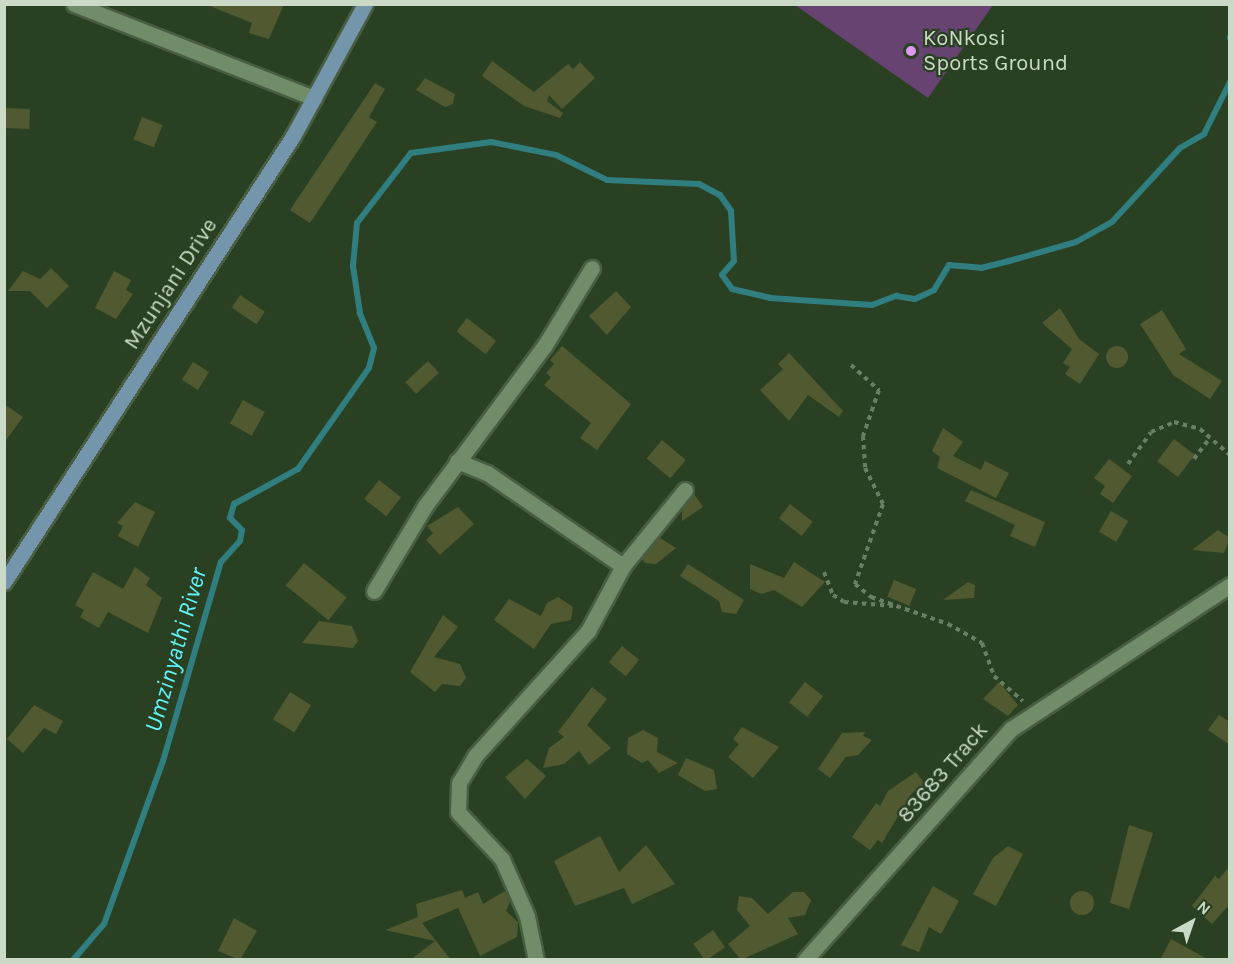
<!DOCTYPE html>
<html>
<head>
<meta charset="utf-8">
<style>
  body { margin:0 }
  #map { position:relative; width:1234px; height:964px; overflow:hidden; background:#294122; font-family:Karla,sans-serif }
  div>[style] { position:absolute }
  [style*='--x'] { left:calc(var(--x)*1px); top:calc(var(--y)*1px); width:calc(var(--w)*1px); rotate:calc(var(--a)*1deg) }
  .green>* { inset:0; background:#664370 }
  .stream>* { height:6px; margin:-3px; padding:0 3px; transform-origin:3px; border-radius:3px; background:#307e80 }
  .building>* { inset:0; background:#515931; transform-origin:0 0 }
  .round { border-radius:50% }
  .path>* { height:4px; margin-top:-2px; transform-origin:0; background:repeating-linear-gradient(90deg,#697e63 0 4.5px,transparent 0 9px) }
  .roads { filter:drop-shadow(2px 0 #495d42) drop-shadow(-2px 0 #495d42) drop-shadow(0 2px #495d42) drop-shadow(0 -2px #495d42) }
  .minor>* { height:15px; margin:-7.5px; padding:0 7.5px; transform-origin:7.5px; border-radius:7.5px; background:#718c69 }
  .major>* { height:15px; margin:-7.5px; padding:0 7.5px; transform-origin:7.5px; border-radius:7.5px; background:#7396ad }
  .dots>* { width:16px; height:16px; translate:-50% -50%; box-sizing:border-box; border:3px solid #294122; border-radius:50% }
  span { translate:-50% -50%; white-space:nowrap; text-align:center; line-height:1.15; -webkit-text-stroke:4.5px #294122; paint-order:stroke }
  .poi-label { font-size:22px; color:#cbdac7 }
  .left { translate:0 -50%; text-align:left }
  .street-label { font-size:22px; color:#cbdac7 }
  .water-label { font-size:24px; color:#62f3f8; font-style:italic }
  .frame { position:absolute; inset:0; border:6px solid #cbdac7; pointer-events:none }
  .north { position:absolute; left:1162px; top:892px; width:60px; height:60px; -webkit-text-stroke:4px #294122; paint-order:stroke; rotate:40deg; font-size:16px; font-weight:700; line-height:24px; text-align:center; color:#cbdac7 }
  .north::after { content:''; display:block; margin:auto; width:21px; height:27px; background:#cbdac7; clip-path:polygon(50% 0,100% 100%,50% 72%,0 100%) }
</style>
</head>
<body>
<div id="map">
  <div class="green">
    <i style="clip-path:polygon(795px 5px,993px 5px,928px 98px)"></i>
  </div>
  <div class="stream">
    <i style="--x:1230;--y:37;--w:1;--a:90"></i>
    <i style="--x:73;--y:960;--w:48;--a:-49.3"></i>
    <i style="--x:104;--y:924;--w:173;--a:-70.1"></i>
    <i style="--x:163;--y:761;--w:207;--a:-73.8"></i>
    <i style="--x:221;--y:562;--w:28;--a:-48"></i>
    <i style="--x:240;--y:541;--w:11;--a:-80"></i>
    <i style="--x:242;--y:530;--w:17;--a:-135"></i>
    <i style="--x:230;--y:518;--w:15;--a:-74"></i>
    <i style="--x:234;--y:504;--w:73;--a:-28.7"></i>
    <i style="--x:298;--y:469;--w:123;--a:-54.9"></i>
    <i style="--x:369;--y:368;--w:21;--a:-76"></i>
    <i style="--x:374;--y:348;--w:38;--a:-112"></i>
    <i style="--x:360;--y:313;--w:48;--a:-98.5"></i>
    <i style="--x:353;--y:266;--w:43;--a:-84.7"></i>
    <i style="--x:357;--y:223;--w:88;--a:-52.4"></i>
    <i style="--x:411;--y:153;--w:81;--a:-7.8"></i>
    <i style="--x:491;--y:142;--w:66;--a:11.3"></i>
    <i style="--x:556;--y:155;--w:57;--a:26.1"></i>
    <i style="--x:607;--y:180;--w:92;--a:2.5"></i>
    <i style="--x:699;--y:184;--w:24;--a:28"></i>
    <i style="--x:720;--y:195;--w:19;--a:55"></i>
    <i style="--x:731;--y:211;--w:50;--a:86.6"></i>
    <i style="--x:734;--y:261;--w:18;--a:131"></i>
    <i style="--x:722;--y:275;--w:17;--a:54"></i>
    <i style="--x:732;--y:289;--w:39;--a:13"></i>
    <i style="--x:770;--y:298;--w:102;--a:3.9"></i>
    <i style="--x:872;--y:305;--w:26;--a:-21"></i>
    <i style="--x:896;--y:296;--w:19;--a:9"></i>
    <i style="--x:915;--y:299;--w:21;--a:-25"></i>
    <i style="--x:934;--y:290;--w:29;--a:-59"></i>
    <i style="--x:949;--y:265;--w:32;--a:5"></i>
    <i style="--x:981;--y:268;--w:29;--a:-14"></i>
    <i style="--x:1009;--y:261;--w:70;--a:-15.8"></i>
    <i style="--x:1076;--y:242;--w:41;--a:-29.1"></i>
    <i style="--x:1112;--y:222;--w:100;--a:-47.4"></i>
    <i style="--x:1180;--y:148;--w:28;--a:-30"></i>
    <i style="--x:1204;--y:134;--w:58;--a:-63.4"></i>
  </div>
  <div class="building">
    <i style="clip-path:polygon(205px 4px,284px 4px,269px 39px,249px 33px,252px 23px)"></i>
    <i style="clip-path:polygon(492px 61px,534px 92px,568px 64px,573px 69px,580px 62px,595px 78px,562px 109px,549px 95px,547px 101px,563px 113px,560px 118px,524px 106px,482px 76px)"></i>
    <i style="clip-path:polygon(425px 78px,455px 94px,453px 104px,445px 107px,416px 90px)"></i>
    <i style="clip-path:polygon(375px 83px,385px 89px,369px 117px,377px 122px,310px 223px,290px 210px)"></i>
    <i style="left:4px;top:108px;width:26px;height:20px;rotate:2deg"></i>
    <i style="left:142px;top:117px;width:22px;height:24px;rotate:21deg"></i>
    <i style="clip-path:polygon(51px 268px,69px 286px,47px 308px,30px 291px,8px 291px,23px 271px,40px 279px)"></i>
    <i style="clip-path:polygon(114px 271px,131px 280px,126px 290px,133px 294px,116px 319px,95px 308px)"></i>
    <i style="clip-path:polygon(616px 291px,631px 307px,607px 335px,589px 316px)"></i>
    <i style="left:240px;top:295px;width:30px;height:15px;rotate:34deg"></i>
    <i style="clip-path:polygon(1060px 308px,1079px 339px,1099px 354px,1080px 384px,1065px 374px,1070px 367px,1063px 363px,1072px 349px,1042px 323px)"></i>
    <i style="clip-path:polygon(1162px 310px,1186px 349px,1179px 354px,1222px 381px,1210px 399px,1173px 375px,1140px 324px)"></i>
    <i style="left:467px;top:318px;width:37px;height:17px;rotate:38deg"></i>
    <i style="clip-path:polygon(562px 346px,631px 404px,597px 450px,580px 438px,591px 423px,544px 385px,551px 377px,546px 373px,554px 364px,550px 360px)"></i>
    <i class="round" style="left:1106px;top:346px;width:22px;height:22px"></i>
    <i style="clip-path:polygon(789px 353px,843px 411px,839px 417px,808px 395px,789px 421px,760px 390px,783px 369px,778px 364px)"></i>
    <i style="left:428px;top:361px;width:16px;height:31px;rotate:47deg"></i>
    <i style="left:193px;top:362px;width:19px;height:21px;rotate:32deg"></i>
    <i style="left:243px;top:400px;width:25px;height:27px;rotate:29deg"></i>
    <i style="clip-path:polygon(4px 404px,23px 417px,4px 443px)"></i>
    <i style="clip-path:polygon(943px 428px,963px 442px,953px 456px,981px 470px,985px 461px,1009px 473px,996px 498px,937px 468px,940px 457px,932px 451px)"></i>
    <i style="left:1174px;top:439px;width:26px;height:28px;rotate:37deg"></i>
    <i style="left:662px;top:440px;width:31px;height:24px;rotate:40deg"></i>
    <i style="clip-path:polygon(1109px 459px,1132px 476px,1113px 503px,1100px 494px,1105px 486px,1094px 478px)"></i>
    <i style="left:379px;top:480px;width:28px;height:24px;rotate:38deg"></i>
    <i style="clip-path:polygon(971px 490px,1045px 522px,1035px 547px,1010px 536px,1015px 525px,965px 501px)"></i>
    <i style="clip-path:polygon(694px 494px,703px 507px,682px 521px,682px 509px)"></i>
    <i style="clip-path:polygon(135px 502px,155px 512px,138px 547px,118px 536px,123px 526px,117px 523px)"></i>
    <i style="left:790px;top:504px;width:29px;height:18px;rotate:38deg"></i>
    <i style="clip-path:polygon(458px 507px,474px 524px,440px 555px,426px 540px,433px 533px,427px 526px)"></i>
    <i style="left:1111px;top:511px;width:20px;height:24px;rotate:30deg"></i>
    <i style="clip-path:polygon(1218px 530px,1230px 538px,1224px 553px,1192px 550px)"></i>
    <i style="clip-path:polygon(660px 538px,676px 548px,656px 564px,645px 563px,642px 559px)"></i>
    <i style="clip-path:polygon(794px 562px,825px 582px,802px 607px,774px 590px,761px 594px,750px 589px,750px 564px,784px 578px)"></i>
    <i style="left:304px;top:563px;width:55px;height:29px;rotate:39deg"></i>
    <i style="clip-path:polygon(688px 564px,744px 600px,736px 614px,722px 612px,719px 601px,680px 576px)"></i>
    <i style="clip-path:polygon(135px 567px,150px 578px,146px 585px,162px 598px,148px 633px,108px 612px,99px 628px,80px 617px,84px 610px,75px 605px,93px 572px,123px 589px)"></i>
    <i style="left:894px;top:580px;width:24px;height:18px;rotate:22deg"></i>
    <i style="clip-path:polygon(968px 582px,975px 585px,974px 598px,943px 600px)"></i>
    <i style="clip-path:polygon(558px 597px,573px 607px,571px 620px,551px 624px,534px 649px,494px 620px,509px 599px,541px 616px,547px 603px)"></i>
    <i style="clip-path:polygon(443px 615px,458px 627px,434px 657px,460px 664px,466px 678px,460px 686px,442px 684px,435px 692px,410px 672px)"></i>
    <i style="clip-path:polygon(319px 621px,352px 626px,358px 641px,353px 648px,302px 643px)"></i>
    <i style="left:622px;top:646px;width:22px;height:21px;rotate:39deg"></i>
    <i style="left:805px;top:682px;width:23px;height:26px;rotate:38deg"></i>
    <i style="clip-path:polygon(999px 682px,1018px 705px,1008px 716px,983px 699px)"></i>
    <i style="clip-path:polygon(592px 687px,607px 699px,587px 725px,611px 748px,589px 765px,579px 751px,564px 764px,543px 768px,549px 748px,564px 737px,558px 732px)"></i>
    <i style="left:290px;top:692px;width:25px;height:32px;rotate:32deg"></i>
    <i style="clip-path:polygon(34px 705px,63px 721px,56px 734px,44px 728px,23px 753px,7px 739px)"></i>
    <i style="clip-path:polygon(1219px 715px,1230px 722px,1230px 745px,1208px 730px)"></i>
    <i style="clip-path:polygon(742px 727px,779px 747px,753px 778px,728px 757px,739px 744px,733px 739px)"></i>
    <i style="clip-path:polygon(643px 730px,658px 738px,657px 752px,678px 763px,659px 773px,648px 760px,642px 763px,627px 754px,628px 738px)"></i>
    <i style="clip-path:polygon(865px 732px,863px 736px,872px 740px,858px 755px,846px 757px,830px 778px,818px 769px,842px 733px)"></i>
    <i style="clip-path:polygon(686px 758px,714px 770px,717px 789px,705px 791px,678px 775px)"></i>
    <i style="clip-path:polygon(527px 759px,546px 776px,525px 799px,505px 777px)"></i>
    <i style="clip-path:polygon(916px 772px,925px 784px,912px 793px,882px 843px,878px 840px,870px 850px,852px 837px,876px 803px,880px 806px,888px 791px)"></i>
    <i style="clip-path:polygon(1129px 825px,1153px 833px,1129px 909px,1110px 903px)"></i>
    <i style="clip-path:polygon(600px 836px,619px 872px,646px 845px,675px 884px,632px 904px,624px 888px,575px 906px,554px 861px)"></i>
    <i style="clip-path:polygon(1008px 846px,1023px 854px,996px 906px,973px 894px,993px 858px)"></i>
    <i style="clip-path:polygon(1230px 866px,1230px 904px,1212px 924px,1192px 906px,1215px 876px,1219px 879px)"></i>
    <i style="clip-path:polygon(933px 886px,959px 901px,941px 934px,929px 927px,919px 952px,901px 945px)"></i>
    <i style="clip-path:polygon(462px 890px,465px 898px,478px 892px,483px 904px,505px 891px,510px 902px,506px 911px,518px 922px,517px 937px,480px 956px,458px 908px,422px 923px,451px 960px,410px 960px,435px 941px,385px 930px,418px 917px,416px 904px)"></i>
    <i class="round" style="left:1070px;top:891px;width:24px;height:24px"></i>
    <i style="clip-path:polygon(793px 892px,804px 892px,811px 900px,805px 915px,788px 918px,798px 934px,741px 960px,728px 944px,750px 926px,737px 910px,739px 896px,752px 898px,768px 914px)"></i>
    <i style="clip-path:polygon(234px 918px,257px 931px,240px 960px,218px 951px)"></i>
    <i style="left:713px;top:930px;width:21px;height:24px;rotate:55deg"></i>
    <i style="clip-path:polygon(1171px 939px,1209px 960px,1160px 960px)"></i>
  </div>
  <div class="path">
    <i style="--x:851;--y:365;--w:38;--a:42"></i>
    <i style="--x:879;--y:390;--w:49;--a:109.2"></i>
    <i style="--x:863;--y:436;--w:32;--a:86"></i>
    <i style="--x:865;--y:468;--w:40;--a:63.4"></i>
    <i style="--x:883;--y:504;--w:85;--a:109.3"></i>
    <i style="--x:855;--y:584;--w:21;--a:39"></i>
    <i style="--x:871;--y:597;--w:82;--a:19.3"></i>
    <i style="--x:948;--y:624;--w:39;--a:29"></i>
    <i style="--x:982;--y:643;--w:35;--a:70"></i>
    <i style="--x:994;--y:676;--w:38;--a:41"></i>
    <i style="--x:1194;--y:459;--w:26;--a:-53"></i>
    <i style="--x:1128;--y:464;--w:39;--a:-54"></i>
    <i style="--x:1151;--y:432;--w:25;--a:-23"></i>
    <i style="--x:1174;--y:422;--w:27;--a:15"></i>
    <i style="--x:1200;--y:429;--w:40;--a:41"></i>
    <i style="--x:824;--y:572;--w:25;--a:69"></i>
    <i style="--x:833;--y:595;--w:13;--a:32"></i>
    <i style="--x:844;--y:602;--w:50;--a:4.6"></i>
  </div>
  <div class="roads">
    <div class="minor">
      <i style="--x:74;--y:4;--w:258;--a:21.4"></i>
      <i style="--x:457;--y:461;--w:32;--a:22"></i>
      <i style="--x:487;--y:473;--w:165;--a:34.4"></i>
      <i style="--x:374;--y:591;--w:99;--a:-59"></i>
      <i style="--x:425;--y:506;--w:201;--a:-53.3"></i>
      <i style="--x:545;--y:345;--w:90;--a:-58.6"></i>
      <i style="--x:536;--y:960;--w:45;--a:-101.6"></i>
      <i style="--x:527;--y:916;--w:62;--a:-113.7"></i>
      <i style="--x:502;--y:859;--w:64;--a:-133.1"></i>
      <i style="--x:458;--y:812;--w:29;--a:-88"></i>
      <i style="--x:459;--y:783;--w:31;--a:-59"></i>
      <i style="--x:475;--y:756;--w:169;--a:-47.9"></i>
      <i style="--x:588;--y:631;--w:74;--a:-61.7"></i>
      <i style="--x:623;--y:566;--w:98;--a:-50.8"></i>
      <i style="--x:805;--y:960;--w:310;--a:-48.3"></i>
      <i style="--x:1011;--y:729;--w:262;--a:-33.3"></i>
    </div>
    <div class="major">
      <i style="--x:4;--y:582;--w:531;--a:-57.06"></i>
      <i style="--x:293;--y:136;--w:150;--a:-61.4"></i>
    </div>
  </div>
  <div class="dots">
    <i style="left:911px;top:51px;background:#de98f2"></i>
  </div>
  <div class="poi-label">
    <span class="left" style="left:923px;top:51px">KoNkosi<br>Sports Ground</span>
  </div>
  <div class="street-label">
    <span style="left:171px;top:284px;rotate:-57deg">Mzunjani Drive</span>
    <span style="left:943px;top:773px;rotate:-49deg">83683 Track</span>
  </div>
  <div class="water-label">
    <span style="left:176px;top:650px;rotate:-74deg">Umzinyathi River</span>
  </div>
  <div class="frame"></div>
  <div class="north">N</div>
</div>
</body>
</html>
